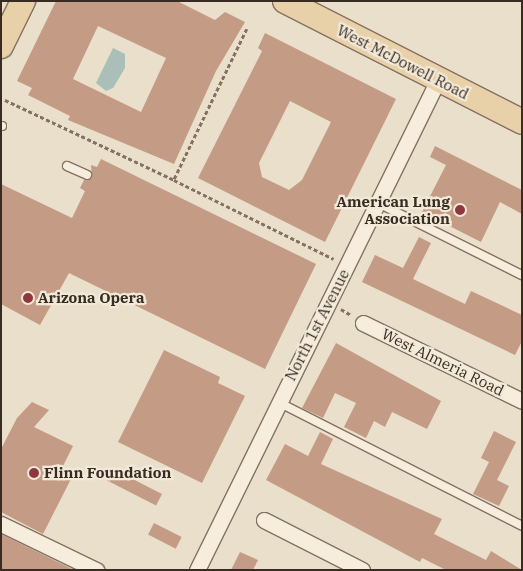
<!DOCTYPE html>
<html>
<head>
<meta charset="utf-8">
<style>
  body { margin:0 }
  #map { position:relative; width:523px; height:571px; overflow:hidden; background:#eadfcb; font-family:"IBM Plex Serif",serif }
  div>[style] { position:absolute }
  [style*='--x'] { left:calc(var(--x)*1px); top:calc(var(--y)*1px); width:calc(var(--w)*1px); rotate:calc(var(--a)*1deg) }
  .water>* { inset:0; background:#aabfb8 }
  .building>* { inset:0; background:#c49b85; transform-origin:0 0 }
  .path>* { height:2.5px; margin-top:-1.25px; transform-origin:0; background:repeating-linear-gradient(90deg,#857161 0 4px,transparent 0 6.5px) }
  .roads { filter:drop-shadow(1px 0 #857161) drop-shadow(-1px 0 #857161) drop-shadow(0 1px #857161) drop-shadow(0 -1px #857161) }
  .lane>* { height:8px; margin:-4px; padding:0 4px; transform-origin:4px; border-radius:4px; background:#f6eddd }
  .street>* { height:15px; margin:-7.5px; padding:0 7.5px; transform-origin:7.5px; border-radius:7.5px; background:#f6eddd }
  .primary>* { height:24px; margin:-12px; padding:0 12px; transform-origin:12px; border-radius:12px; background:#e8d0a8 }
  .dots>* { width:14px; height:14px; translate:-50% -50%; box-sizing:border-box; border:2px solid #f2e9d9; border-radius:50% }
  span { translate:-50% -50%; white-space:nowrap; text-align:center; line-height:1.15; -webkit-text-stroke:4.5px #f2e9d9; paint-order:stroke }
  .street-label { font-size:15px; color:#372b22 }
  .poi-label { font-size:15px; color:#372b22; font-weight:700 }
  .right { translate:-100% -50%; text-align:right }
  .left { translate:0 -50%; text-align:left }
  .frame { position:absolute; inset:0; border:2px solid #372b22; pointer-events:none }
</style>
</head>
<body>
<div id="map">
  <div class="water">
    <i style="clip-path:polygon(113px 48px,125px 54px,125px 68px,113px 88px,106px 91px,96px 83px)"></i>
  </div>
  <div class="building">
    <i style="clip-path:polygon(evenodd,56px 1px,177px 1px,215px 20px,225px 12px,245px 22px,216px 71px,174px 164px,68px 120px,70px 116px,28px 95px,32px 88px,17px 81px,56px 1px,98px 26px,166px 58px,141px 112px,73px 79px,98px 26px)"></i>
    <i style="clip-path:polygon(evenodd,265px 33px,396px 99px,325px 242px,198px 178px,262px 51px,258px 48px,265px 33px,290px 101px,331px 122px,302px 180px,289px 190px,262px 177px,259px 163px,290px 101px)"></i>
    <i style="clip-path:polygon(435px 146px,522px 190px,522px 214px,500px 202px,481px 242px,422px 212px,446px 165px,430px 157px)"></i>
    <i style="clip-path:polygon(101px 159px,316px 264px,265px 369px,69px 273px,40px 325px,1px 304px,1px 184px,72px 218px,85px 191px,80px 188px,84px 180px,92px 178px,91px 165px,97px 167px)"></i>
    <i style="clip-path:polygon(419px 237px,431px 243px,413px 279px,465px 304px,471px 291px,522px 315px,522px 341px,515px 355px,362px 282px,375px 255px,403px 268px)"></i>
    <i style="clip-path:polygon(336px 343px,441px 401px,427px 429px,392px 412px,385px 427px,374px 421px,366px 438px,344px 427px,356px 403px,335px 393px,323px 418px,302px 408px)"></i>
    <i style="clip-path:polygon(164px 350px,220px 377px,218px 383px,245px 396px,202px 483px,118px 442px)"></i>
    <i style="clip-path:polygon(32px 402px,49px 410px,34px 427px,73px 446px,61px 470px,72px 477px,43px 534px,1px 512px,1px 449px,17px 418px)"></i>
    <i style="clip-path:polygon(494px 431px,516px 442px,497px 480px,509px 486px,499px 506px,473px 494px,489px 462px,481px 458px)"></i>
    <i style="clip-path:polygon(320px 432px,333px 439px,321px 464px,442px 519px,434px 534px,486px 560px,491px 551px,522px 570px,446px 570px,422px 558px,420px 562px,266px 480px,285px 444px,308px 456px)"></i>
    <i style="left:113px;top:469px;width:55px;height:13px;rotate:27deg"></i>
    <i style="left:154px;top:523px;width:31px;height:13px;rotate:27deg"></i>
    <i style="clip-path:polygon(1px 535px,3px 535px,74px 570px,1px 570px)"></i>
    <i style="clip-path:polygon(240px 552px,258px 560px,253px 570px,231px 570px)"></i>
  </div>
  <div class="path">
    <i style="--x:247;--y:29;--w:168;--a:115.8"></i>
    <i style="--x:174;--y:180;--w:178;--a:26.3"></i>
    <i style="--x:5;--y:100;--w:187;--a:25.3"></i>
    <i style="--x:341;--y:309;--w:12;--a:31"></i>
  </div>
  <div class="roads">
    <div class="lane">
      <i style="--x:1;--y:126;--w:1;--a:0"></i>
      <i style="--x:67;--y:166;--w:22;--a:24"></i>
      <i style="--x:378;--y:203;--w:161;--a:26.6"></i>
      <i style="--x:278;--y:402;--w:274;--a:26.9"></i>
    </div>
    <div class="street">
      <i style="--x:363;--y:323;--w:177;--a:26.1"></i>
      <i style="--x:264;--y:520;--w:110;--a:27"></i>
      <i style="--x:1;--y:524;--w:106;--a:25.8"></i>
      <i style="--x:197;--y:570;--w:546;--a:-63.81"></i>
    </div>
    <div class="primary">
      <i style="--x:285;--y:1;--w:266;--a:27"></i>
      <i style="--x:1;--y:46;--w:50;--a:-63.9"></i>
    </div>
  </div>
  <div class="dots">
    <i style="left:460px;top:210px;background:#8e373e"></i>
    <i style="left:28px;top:298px;background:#8e373e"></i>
    <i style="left:34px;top:473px;background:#8e373e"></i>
  </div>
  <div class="street-label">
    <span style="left:403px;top:62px;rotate:27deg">West McDowell Road</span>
    <span style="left:317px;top:325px;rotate:-63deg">North 1st Avenue</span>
    <span style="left:443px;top:362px;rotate:26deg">West Almeria Road</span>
  </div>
  <div class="poi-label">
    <span class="right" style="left:450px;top:210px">American Lung<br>Association</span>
    <span class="left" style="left:38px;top:298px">Arizona Opera</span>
    <span class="left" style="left:44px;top:473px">Flinn Foundation</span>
  </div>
  <div class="frame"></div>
</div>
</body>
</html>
